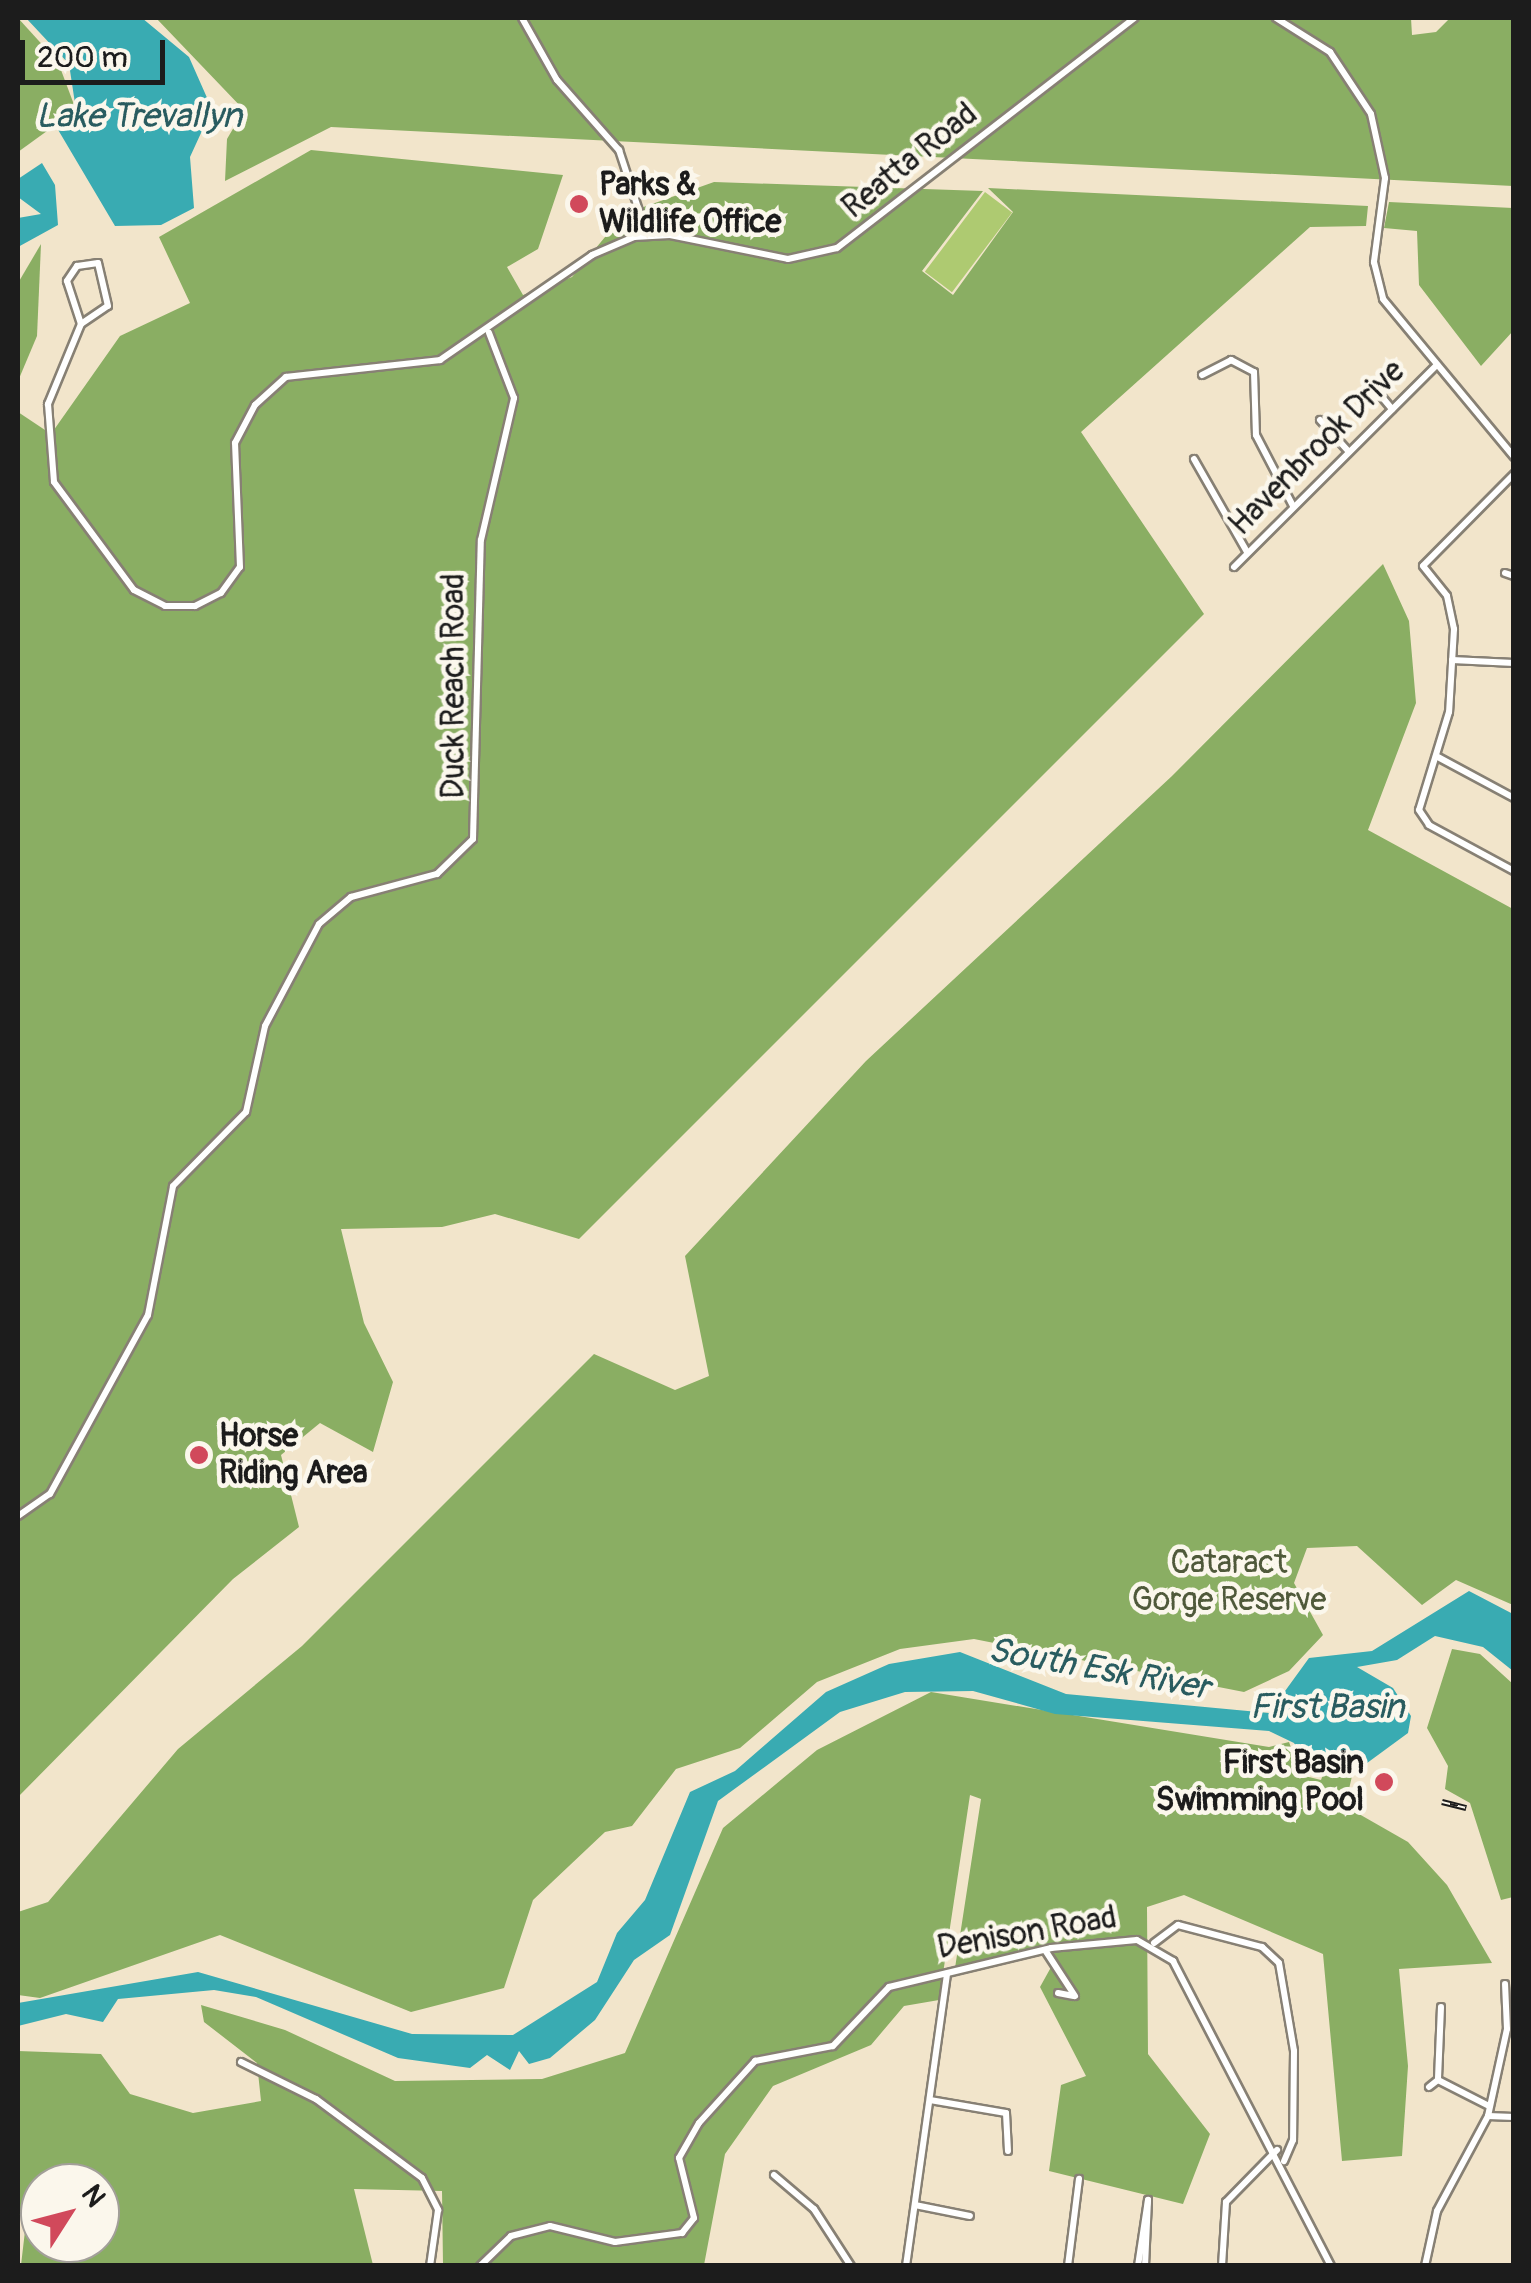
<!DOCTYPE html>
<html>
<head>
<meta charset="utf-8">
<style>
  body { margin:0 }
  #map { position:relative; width:1531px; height:2283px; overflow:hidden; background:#f2e5cb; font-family:Pangolin,sans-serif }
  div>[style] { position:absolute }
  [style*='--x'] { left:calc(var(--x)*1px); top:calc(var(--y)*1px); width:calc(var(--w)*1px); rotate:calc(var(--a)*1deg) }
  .green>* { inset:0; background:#aeca71; transform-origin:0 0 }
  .forest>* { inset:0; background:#8aae63 }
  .water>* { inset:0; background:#39abb2 }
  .roads { filter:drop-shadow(2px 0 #878074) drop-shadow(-2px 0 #878074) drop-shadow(0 2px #878074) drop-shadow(0 -2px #878074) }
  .minor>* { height:6px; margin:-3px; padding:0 3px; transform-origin:3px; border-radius:3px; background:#fff }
  .rail>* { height:6px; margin-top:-3px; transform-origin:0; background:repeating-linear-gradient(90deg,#fbf7ec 0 8px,#1c1c1c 0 16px); box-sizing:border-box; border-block:2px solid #1c1c1c }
  .dots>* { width:28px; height:28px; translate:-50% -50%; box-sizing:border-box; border:5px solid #fbf7ec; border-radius:50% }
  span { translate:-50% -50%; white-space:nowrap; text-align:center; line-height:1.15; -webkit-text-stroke:9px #fbf7ec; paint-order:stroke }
  .street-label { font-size:32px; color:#1c1c1c }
  .poi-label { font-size:32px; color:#1c1c1c; font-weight:700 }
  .left { translate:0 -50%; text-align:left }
  .right { translate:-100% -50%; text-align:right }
  .park-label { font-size:32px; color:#4f593a }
  .water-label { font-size:35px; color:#295c60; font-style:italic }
  .frame { position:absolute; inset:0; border:20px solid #1c1c1c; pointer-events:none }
  .north { position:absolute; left:20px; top:2163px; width:100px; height:100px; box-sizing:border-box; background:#fbf7ec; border:2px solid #a29f99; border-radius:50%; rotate:54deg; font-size:28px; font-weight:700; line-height:40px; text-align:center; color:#1c1c1c }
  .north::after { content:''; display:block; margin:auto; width:35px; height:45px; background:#d1495b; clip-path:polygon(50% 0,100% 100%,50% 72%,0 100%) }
  .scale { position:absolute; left:20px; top:40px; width:145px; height:45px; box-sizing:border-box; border:5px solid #1c1c1c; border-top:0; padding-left:12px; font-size:30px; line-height:35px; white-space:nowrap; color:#1c1c1c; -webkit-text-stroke:8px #fbf7ec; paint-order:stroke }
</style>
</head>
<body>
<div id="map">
  <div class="green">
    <i style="left:985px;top:192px;width:34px;height:100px;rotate:37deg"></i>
  </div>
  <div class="forest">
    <i style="clip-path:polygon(18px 18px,58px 62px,76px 110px,18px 152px)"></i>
    <i style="clip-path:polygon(156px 18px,1411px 18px,1412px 35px,1436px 32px,1450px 18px,1513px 18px,1513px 186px,331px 127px,225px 181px,227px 139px,244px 110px)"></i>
    <i style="clip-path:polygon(311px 150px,563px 175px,538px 249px,507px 267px,523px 295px,572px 277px,624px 214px,714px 182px,983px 191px,922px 271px,953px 295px,1013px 212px,988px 188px,1368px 206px,1366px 226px,1310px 227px,1081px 432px,1204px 614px,579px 1239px,495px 1214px,442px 1227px,341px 1229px,364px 1323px,393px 1382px,373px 1452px,320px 1423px,281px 1455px,299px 1527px,233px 1579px,18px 1797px,18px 412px,51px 434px,120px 336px,190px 303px,159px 237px)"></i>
    <i style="clip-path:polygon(1389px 202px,1513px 208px,1513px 331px,1481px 366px,1419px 285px,1417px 231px,1384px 228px)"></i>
    <i style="clip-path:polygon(41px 244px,37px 336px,18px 381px,18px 283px)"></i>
    <i style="clip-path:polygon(1383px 564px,1409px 621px,1416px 703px,1368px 830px,1513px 909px,1513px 1605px,1456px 1580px,1422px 1605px,1357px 1546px,1307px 1548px,1294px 1583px,1323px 1635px,1289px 1671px,1244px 1692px,974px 1639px,900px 1649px,817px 1682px,740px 1748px,676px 1769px,632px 1826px,605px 1832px,533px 1900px,504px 1988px,411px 2012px,220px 1935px,40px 1998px,18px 1995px,18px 1912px,48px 1902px,178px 1749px,302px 1646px,594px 1354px,675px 1390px,709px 1376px,685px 1256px,866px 1061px,1172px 776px)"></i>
    <i style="clip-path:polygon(1452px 1649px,1480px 1654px,1513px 1684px,1513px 1897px,1501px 1900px,1470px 1803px,1445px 1789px,1448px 1766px,1427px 1728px)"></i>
    <i style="clip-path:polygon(evenodd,931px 1692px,1269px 1747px,1289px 1742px,1301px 1775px,1321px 1780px,1329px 1758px,1353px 1772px,1345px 1806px,1408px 1842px,1447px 1885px,1492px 1963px,1399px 1969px,1408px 2066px,1402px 2156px,1342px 2161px,1323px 1954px,1184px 1895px,1147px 1907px,1148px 2054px,1210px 2134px,1183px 2204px,1049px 2171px,1061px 2085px,1086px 2076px,1040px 1987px,1055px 1960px,1034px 1948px,955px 1968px,981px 1799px,970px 1795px,939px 2000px,904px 2006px,871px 2045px,773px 2086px,725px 2154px,704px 2265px,443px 2265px,442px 2191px,354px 2189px,373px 2265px,21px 2265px,27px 2214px,18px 2210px,18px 2051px,101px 2054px,130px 2094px,193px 2113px,261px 2101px,257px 2063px,204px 2022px,201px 2005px,285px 2030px,395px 2081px,542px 2079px,625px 2053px,723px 1828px,817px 1750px,931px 1692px,40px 2183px,100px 2183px,100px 2243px,40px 2243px,40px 2183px)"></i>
  </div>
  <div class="water">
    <i style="clip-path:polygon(26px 18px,142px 18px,189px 57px,212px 109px,190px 157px,194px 208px,161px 225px,115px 226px,57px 128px,76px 110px,69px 64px)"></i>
    <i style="clip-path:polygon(42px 163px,55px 185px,58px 225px,18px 247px,18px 218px,41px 214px,18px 197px,18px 179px)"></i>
    <i style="clip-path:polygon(1469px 1591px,1513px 1614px,1513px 1671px,1483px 1647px,1435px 1636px,1397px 1660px,1357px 1667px,1393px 1688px,1411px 1716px,1408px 1733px,1363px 1766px,1327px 1753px,1311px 1773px,1294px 1743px,1269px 1731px,1055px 1714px,973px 1691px,905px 1692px,840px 1712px,718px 1801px,670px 1935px,634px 1960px,595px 2020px,550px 2058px,529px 2064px,519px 2051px,510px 2070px,487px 2055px,470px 2068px,398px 2058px,256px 1997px,214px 1990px,118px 1999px,103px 2022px,66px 2014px,18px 2026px,18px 2003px,198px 1972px,412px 2034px,513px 2035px,597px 1982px,617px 1933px,645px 1900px,690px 1792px,735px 1771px,826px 1692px,889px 1664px,960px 1652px,1066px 1694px,1269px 1713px,1309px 1658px,1372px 1651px)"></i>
  </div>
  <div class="roads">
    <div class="minor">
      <i style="--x:522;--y:18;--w:71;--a:60.6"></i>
      <i style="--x:557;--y:80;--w:94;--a:48.5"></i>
      <i style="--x:619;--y:150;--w:89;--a:71.8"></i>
      <i style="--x:1276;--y:18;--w:64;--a:32.2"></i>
      <i style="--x:1330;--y:52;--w:74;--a:56.5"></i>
      <i style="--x:1371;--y:114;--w:66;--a:77.7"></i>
      <i style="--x:1385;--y:178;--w:85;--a:97.5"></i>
      <i style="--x:1374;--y:262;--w:38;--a:76"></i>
      <i style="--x:1383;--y:299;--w:205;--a:50.3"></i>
      <i style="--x:81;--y:324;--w:32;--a:-34"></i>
      <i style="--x:108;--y:306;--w:44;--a:-103.1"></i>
      <i style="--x:98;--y:263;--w:21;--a:172"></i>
      <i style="--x:77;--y:266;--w:18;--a:124"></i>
      <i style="--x:67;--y:281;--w:45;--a:72"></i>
      <i style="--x:81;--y:324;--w:87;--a:112.4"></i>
      <i style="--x:48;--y:404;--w:78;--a:85.6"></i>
      <i style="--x:54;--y:482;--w:134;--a:53.5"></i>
      <i style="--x:134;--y:590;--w:35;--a:27"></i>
      <i style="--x:165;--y:606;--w:30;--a:0"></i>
      <i style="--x:195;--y:606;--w:29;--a:-27"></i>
      <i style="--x:221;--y:593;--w:32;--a:-54"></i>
      <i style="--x:240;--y:567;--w:124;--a:-92.3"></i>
      <i style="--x:235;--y:443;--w:43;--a:-62.2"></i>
      <i style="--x:255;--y:405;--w:42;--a:-42.1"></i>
      <i style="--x:286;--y:377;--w:155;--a:-6.3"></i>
      <i style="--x:440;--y:360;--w:185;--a:-34.6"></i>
      <i style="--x:592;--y:255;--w:46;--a:-23.2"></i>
      <i style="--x:634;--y:237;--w:36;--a:-3"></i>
      <i style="--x:670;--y:235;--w:120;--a:11.5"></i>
      <i style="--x:788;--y:259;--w:50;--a:-12.7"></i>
      <i style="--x:837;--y:248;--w:376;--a:-37.7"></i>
      <i style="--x:1202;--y:375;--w:33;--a:-27"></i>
      <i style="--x:1231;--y:360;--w:26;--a:28"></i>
      <i style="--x:1254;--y:372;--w:63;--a:88.2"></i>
      <i style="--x:1256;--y:435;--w:80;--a:62.5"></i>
      <i style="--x:1371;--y:384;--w:33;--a:50"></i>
      <i style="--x:1320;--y:420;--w:43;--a:47.8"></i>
      <i style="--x:1194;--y:459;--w:107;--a:60.3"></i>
      <i style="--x:1514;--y:474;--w:129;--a:134.7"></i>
      <i style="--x:1423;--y:566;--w:38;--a:51"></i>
      <i style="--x:1447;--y:596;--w:34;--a:78"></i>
      <i style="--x:1454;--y:629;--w:83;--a:93.4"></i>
      <i style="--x:1449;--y:712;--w:102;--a:107"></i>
      <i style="--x:1419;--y:810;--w:18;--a:56"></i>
      <i style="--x:1429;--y:825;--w:97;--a:28.4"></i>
      <i style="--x:1234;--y:567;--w:285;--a:-44.9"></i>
      <i style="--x:1505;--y:573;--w:9;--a:18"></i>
      <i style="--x:1452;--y:660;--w:62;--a:2.8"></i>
      <i style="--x:1436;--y:756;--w:89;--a:28.3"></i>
      <i style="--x:18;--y:1516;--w:39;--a:-35"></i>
      <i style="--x:50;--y:1494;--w:204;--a:-61.3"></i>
      <i style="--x:148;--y:1315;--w:131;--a:-79"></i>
      <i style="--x:173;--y:1186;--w:104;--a:-45.4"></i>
      <i style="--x:246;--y:1112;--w:88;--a:-77.5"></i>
      <i style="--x:265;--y:1026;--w:115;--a:-62.1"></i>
      <i style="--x:319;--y:924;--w:42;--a:-40.2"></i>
      <i style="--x:351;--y:897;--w:89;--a:-15"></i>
      <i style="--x:437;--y:874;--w:50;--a:-44.2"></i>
      <i style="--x:473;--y:839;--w:299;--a:-88.5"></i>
      <i style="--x:481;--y:540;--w:146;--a:-76.9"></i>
      <i style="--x:514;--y:398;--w:70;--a:-111"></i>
      <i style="--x:1154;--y:1943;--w:30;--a:-37"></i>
      <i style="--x:1178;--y:1925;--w:87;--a:14.7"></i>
      <i style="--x:1262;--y:1947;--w:23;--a:43"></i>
      <i style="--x:1279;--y:1963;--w:89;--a:80.3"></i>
      <i style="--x:1294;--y:2051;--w:89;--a:90.6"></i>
      <i style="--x:1293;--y:2140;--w:23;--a:113"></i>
      <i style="--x:1045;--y:1950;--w:55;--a:56.9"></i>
      <i style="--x:1058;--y:1993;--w:16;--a:11"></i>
      <i style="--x:1441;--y:2007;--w:73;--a:92.4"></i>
      <i style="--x:1438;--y:2080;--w:57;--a:27"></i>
      <i style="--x:241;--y:2062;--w:84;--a:26.3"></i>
      <i style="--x:316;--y:2099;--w:132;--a:36.7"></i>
      <i style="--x:422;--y:2178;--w:36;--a:63"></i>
      <i style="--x:438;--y:2210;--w:57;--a:98.1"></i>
      <i style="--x:1429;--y:2087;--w:11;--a:-38"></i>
      <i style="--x:930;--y:2100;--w:77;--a:9.7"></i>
      <i style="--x:1006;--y:2113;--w:38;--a:87"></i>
      <i style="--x:1488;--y:2116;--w:26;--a:2"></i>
      <i style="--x:774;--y:2175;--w:52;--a:40.4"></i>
      <i style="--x:814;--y:2209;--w:68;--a:57"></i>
      <i style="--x:915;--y:2205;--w:56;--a:11.3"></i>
      <i style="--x:480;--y:2266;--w:43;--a:-44.1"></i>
      <i style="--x:511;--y:2236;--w:40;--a:-14.4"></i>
      <i style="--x:550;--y:2226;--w:67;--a:13.8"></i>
      <i style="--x:615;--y:2242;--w:68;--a:-7.7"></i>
      <i style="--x:682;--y:2233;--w:19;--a:-51"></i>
      <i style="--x:694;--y:2218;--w:62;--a:-104"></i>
      <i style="--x:679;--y:2158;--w:40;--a:-60.3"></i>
      <i style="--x:699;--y:2123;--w:84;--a:-47.9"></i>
      <i style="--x:755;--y:2061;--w:79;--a:-10.9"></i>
      <i style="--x:833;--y:2046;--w:81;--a:-46.5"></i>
      <i style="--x:889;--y:1987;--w:167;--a:-13.5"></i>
      <i style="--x:1051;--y:1948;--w:86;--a:-5.3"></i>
      <i style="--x:1137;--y:1940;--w:42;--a:30.3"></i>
      <i style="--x:1173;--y:1961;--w:343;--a:62.6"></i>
      <i style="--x:906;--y:2266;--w:295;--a:-82"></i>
      <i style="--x:1068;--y:2266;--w:88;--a:-82.8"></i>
      <i style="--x:1138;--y:2266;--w:67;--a:-81.4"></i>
      <i style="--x:1148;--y:2200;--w:66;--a:92.6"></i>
      <i style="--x:1222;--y:2266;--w:64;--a:-86.4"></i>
      <i style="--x:1226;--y:2202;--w:73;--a:-45.6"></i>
      <i style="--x:1425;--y:2266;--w:56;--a:-77.7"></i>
      <i style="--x:1437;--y:2211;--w:108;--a:-61.8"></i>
      <i style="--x:1488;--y:2116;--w:89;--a:-77.7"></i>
      <i style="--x:1507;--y:2029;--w:45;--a:-92.5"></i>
    </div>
  </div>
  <div class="rail">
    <i style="--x:1442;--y:1802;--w:25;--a:14"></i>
  </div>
  <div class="dots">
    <i style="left:579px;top:204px;background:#d1495b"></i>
    <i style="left:199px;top:1455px;background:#d1495b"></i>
    <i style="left:1384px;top:1782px;background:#d1495b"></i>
  </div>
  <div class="street-label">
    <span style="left:910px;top:161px;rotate:-39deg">Reatta Road</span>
    <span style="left:1317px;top:448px;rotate:-45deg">Havenbrook Drive</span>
    <span style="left:454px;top:686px;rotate:-90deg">Duck Reach Road</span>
    <span style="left:1027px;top:1933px;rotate:-10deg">Denison Road</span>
  </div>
  <div class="poi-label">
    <span class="left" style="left:599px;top:204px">Parks &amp;<br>Wildlife Office</span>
    <span class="left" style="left:219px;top:1455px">Horse<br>Riding Area</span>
    <span class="right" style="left:1364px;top:1782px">First Basin<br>Swimming Pool</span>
  </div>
  <div class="park-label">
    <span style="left:1229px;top:1582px">Cataract<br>Gorge Reserve</span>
  </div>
  <div class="water-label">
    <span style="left:139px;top:116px">Lake Trevallyn</span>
    <span style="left:1099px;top:1669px;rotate:10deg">South Esk River</span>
    <span style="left:1327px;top:1707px">First Basin</span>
  </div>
  <div class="frame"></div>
  <div class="north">N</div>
  <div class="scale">200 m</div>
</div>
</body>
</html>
